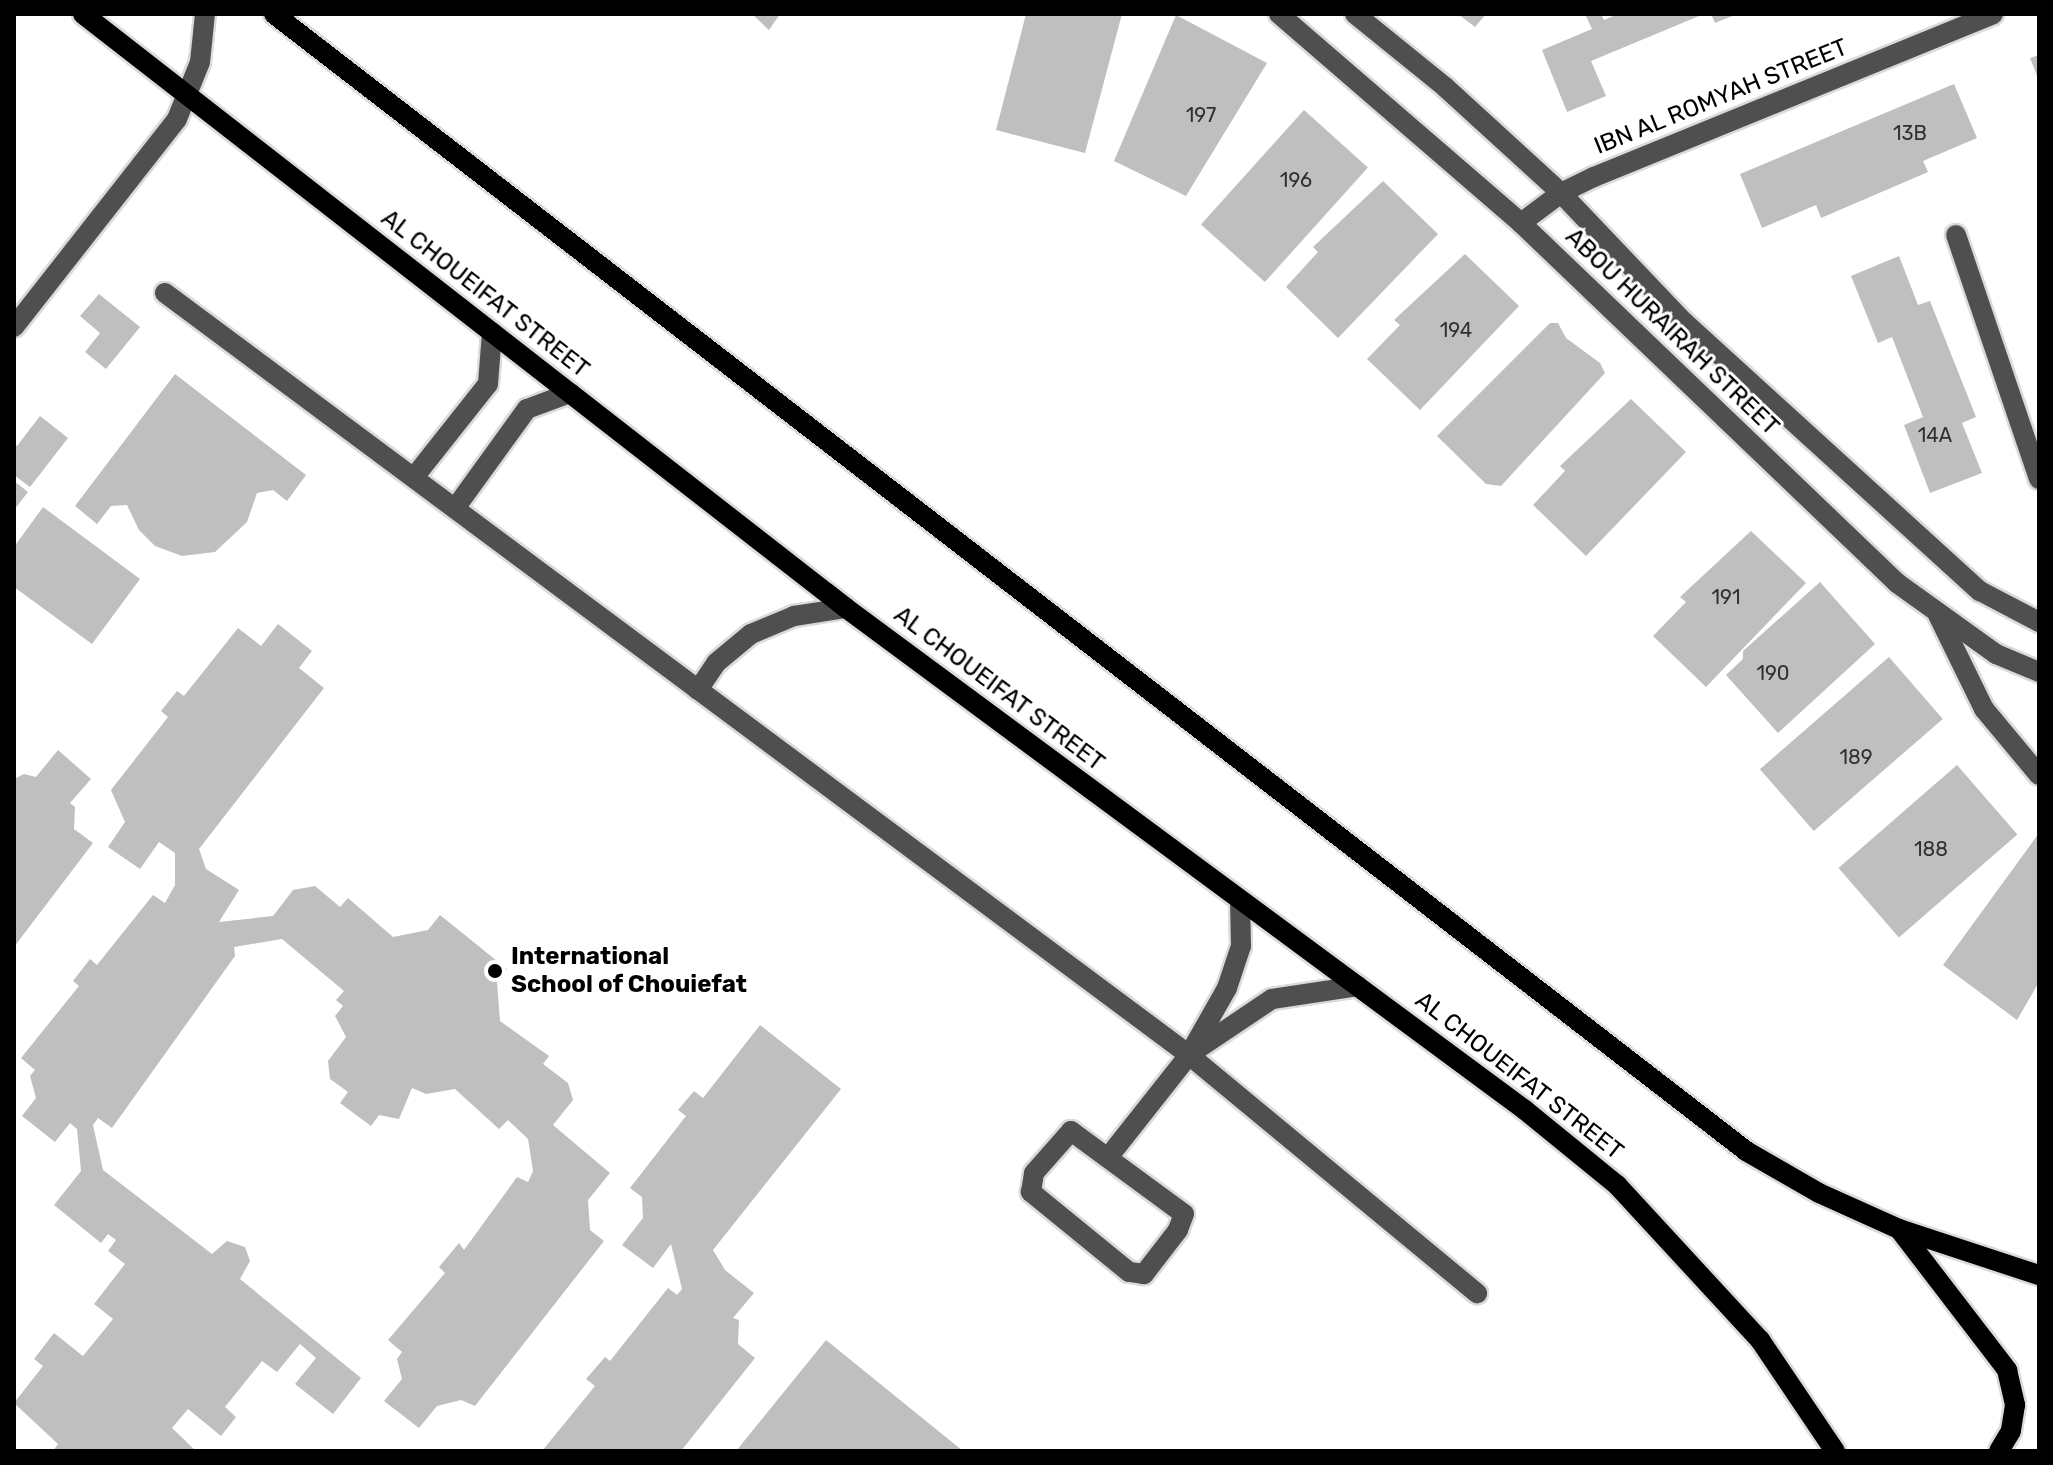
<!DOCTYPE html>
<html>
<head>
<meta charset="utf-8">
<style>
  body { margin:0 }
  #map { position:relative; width:2053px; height:1465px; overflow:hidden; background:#fff; font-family:Rubik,sans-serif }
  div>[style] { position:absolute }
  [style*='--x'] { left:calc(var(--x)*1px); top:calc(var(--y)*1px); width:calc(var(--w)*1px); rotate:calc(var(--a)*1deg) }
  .building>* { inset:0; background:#bfbfbf; transform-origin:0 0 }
  .roads { filter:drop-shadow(2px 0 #dbdbdb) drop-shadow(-2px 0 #dbdbdb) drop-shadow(0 2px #dbdbdb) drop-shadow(0 -2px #dbdbdb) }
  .minor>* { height:20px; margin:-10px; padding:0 10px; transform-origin:10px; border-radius:10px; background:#4f4f4f }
  .major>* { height:20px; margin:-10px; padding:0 10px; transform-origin:10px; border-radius:10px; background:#000 }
  .dots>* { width:22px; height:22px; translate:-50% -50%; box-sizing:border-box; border:4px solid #fff; border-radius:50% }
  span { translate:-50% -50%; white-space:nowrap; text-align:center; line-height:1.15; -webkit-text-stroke:6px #fff; paint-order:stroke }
  .number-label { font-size:20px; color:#303030 }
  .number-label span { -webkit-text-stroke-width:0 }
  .street-label { font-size:24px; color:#000 }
  .poi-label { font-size:24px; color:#000; font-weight:700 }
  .left { translate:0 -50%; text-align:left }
  .frame { position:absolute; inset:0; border:16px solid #000; pointer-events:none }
</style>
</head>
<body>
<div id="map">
  <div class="building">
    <i style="clip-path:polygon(752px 14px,780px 14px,769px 30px)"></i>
    <i style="clip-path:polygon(1026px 14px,1122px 14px,1085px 153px,996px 130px)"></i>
    <i style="clip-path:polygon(1458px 14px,1486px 14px,1475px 27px)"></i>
    <i style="clip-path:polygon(1585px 14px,1601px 14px,1604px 20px,1618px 14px,1704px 14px,1591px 61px,1606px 96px,1567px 112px,1542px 50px,1592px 29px)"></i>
    <i style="clip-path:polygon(1711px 14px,1737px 14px,1715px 23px)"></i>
    <i style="clip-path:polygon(1176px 15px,1267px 63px,1186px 196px,1114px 161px)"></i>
    <i style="clip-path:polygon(2039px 55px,2039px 81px,2030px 58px)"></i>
    <i style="clip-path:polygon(1954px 84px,1977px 138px,1923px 161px,1928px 172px,1821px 218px,1816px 205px,1762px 228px,1740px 174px)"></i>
    <i style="left:1304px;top:110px;width:86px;height:154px;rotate:42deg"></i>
    <i style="clip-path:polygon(1383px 181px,1438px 234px,1338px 338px,1286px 287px,1318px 252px,1313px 247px)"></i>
    <i style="clip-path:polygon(1465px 254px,1519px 306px,1420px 410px,1367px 359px,1400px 325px,1394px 320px)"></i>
    <i style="clip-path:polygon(1899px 256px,1918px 305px,1930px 301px,1976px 417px,1962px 423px,1982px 473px,1930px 493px,1904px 425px,1923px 417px,1892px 337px,1878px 343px,1851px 276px)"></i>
    <i style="clip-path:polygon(99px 294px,140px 327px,106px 369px,85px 352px,100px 333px,80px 316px)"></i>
    <i style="clip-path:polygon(1550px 323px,1558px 323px,1566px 338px,1600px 363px,1605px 373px,1501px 486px,1486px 484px,1437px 436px)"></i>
    <i style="clip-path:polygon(175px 374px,306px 475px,287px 501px,273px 490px,257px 493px,247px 522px,215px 552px,182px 556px,155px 546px,139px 530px,127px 505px,111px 506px,97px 524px,75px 506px)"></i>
    <i style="clip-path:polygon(1631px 399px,1686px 452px,1586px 556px,1533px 505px,1565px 471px,1560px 466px)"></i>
    <i style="clip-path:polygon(40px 416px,68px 438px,30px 487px,14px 475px,14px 443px,17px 446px)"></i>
    <i style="clip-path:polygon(14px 481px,28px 492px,14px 510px)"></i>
    <i style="clip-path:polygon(43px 507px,140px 579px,92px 644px,14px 587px,14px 547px)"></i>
    <i style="clip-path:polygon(1751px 531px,1806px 583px,1706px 687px,1653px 636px,1686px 602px,1680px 597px)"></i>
    <i style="clip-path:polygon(1820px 582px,1875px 644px,1778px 733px,1726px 675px,1743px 659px,1743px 651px)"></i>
    <i style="clip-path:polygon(278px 624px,312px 651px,299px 668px,324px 688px,199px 849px,206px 869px,239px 890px,219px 922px,273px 916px,293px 890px,315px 886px,340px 907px,348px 898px,393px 937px,428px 930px,440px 915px,507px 969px,497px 982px,500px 1021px,549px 1056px,543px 1064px,568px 1083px,573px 1100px,553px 1125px,610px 1173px,588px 1200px,590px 1230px,604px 1241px,475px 1406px,461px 1400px,437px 1406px,419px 1428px,384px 1401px,402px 1379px,397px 1359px,402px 1352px,388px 1340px,445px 1273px,439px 1267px,459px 1243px,464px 1250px,517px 1177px,528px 1182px,533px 1171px,528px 1139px,508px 1120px,499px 1129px,455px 1089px,426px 1094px,412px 1088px,399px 1119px,379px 1115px,371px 1126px,340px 1103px,348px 1092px,330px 1079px,328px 1061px,346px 1037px,335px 1016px,343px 1006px,336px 1000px,344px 991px,282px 939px,234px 947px,235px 956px,112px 1128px,98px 1118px,93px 1125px,103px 1170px,212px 1254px,227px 1241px,245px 1247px,250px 1261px,240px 1279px,361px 1378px,333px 1414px,295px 1384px,316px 1358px,300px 1344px,277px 1372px,262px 1361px,225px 1407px,236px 1417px,221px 1436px,188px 1409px,172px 1428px,196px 1451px,53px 1451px,58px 1444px,14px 1403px,43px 1366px,34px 1359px,54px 1333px,83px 1356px,113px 1319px,94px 1304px,125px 1264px,108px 1251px,116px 1240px,108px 1234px,101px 1243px,54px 1205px,81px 1171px,77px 1129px,70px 1123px,55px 1142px,22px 1116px,36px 1098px,30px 1076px,35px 1070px,21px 1058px,79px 986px,73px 981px,90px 959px,97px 965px,153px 895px,165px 903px,175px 885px,175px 853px,159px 842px,140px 869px,108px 847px,125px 822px,111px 790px,168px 717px,161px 711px,177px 691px,184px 696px,238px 628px,261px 646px)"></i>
    <i style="left:1889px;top:657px;width:82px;height:171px;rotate:49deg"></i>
    <i style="clip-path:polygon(58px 750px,91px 779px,70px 803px,75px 807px,74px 829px,93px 843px,14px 947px,14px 779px,24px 774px,36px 777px)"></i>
    <i style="left:1957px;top:765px;width:92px;height:157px;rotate:49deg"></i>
    <i style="clip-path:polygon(2039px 833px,2039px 982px,2017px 1020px,1943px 965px)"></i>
    <i style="clip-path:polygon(760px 1025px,841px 1089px,713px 1250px,725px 1270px,754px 1293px,733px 1318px,739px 1320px,738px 1344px,755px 1358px,681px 1451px,542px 1451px,595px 1386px,586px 1379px,605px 1357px,610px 1361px,668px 1288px,677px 1295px,682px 1289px,671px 1244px,653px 1268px,622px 1245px,643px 1218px,642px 1197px,630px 1188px,686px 1116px,678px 1110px,694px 1091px,703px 1098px)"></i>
    <i style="clip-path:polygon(826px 1340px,963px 1451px,736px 1451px)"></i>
  </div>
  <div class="roads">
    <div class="minor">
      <i style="--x:1279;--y:14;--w:320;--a:40.8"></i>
      <i style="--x:1521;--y:223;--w:521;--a:43.75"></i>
      <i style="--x:1897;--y:583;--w:122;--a:35.6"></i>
      <i style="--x:1996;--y:654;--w:47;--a:22.7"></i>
      <i style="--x:1355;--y:14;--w:116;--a:39"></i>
      <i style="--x:1445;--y:87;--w:157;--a:42.4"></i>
      <i style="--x:1561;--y:193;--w:180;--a:46.4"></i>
      <i style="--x:1685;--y:323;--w:399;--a:42.3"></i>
      <i style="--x:1980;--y:591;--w:67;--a:27.7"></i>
      <i style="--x:1521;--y:223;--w:50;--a:-36.9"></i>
      <i style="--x:1561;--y:193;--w:37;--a:-26"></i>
      <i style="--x:1594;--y:177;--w:431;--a:-22.2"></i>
      <i style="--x:1956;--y:235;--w:258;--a:71.2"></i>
      <i style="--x:165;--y:293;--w:1276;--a:36.65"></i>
      <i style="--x:1189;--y:1055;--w:374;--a:39.6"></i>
      <i style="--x:14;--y:327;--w:264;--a:-51.9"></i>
      <i style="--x:177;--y:119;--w:61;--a:-68"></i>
      <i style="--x:200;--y:62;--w:48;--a:-84.1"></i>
      <i style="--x:415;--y:476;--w:117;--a:-51.6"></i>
      <i style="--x:488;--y:384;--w:52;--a:-85.6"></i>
      <i style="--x:456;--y:507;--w:121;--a:-54.1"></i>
      <i style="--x:527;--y:409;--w:46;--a:-20.4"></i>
      <i style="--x:1938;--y:615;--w:105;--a:63.9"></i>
      <i style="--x:1984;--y:709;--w:86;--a:50.2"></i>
      <i style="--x:698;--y:690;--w:32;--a:-56"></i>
      <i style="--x:716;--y:663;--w:45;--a:-39.6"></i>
      <i style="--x:751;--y:634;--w:47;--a:-22.7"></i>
      <i style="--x:794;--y:616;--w:53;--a:-8.7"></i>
      <i style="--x:1199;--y:1048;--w:88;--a:-33.9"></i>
      <i style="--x:1272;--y:999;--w:87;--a:-8.6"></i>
      <i style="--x:1071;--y:1131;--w:140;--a:36.3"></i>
      <i style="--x:1184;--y:1214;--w:17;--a:111"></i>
      <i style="--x:1178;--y:1230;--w:56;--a:127.7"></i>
      <i style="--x:1144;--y:1274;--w:15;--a:-172"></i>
      <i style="--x:1129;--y:1272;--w:127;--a:-140.8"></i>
      <i style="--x:1031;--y:1192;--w:19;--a:-81"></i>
      <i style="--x:1034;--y:1173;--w:56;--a:-48.6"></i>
      <i style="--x:1110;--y:1155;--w:127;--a:-51.7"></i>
      <i style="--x:1189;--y:1055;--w:77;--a:-60.4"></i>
      <i style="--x:1227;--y:988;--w:44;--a:-71.6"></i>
      <i style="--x:1241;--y:946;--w:46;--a:-91.2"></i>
    </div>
    <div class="major">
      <i style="--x:83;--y:14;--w:967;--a:37.9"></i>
      <i style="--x:846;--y:608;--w:844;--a:36.48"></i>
      <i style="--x:1525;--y:1110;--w:119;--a:39.2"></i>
      <i style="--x:1617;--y:1185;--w:211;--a:47.3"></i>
      <i style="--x:1760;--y:1340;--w:134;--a:56"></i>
      <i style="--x:274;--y:14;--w:1860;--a:37.68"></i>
      <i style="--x:1746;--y:1151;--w:84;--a:29.9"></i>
      <i style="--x:1819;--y:1193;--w:88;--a:24.2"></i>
      <i style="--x:1899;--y:1229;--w:147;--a:18.2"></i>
      <i style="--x:1899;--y:1229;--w:178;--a:52.5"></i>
      <i style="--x:2007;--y:1370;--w:36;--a:77"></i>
      <i style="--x:2015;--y:1405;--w:26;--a:99"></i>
      <i style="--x:2011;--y:1431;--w:23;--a:121"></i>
    </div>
  </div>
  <div class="dots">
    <i style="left:495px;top:971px;background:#000"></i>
  </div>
  <div class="number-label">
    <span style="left:1201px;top:115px">197</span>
    <span style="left:1910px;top:133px">13B</span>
    <span style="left:1296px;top:180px">196</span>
    <span style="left:1456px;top:330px">194</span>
    <span style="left:1935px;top:435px">14A</span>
    <span style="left:1726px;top:597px">191</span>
    <span style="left:1773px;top:673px">190</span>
    <span style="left:1856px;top:757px">189</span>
    <span style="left:1931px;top:849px">188</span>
  </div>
  <div class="street-label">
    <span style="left:1721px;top:97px;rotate:-22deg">IBN AL ROMYAH STREET</span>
    <span style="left:485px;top:294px;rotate:38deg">AL CHOUEIFAT STREET</span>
    <span style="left:1672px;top:332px;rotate:44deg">ABOU HURAIRAH STREET</span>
    <span style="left:999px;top:689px;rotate:37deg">AL CHOUEIFAT STREET</span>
    <span style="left:1519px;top:1076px;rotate:38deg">AL CHOUEIFAT STREET</span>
  </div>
  <div class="poi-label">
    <span class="left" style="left:511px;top:971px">International<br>School of Chouiefat</span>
  </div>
  <div class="frame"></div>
</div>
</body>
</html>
